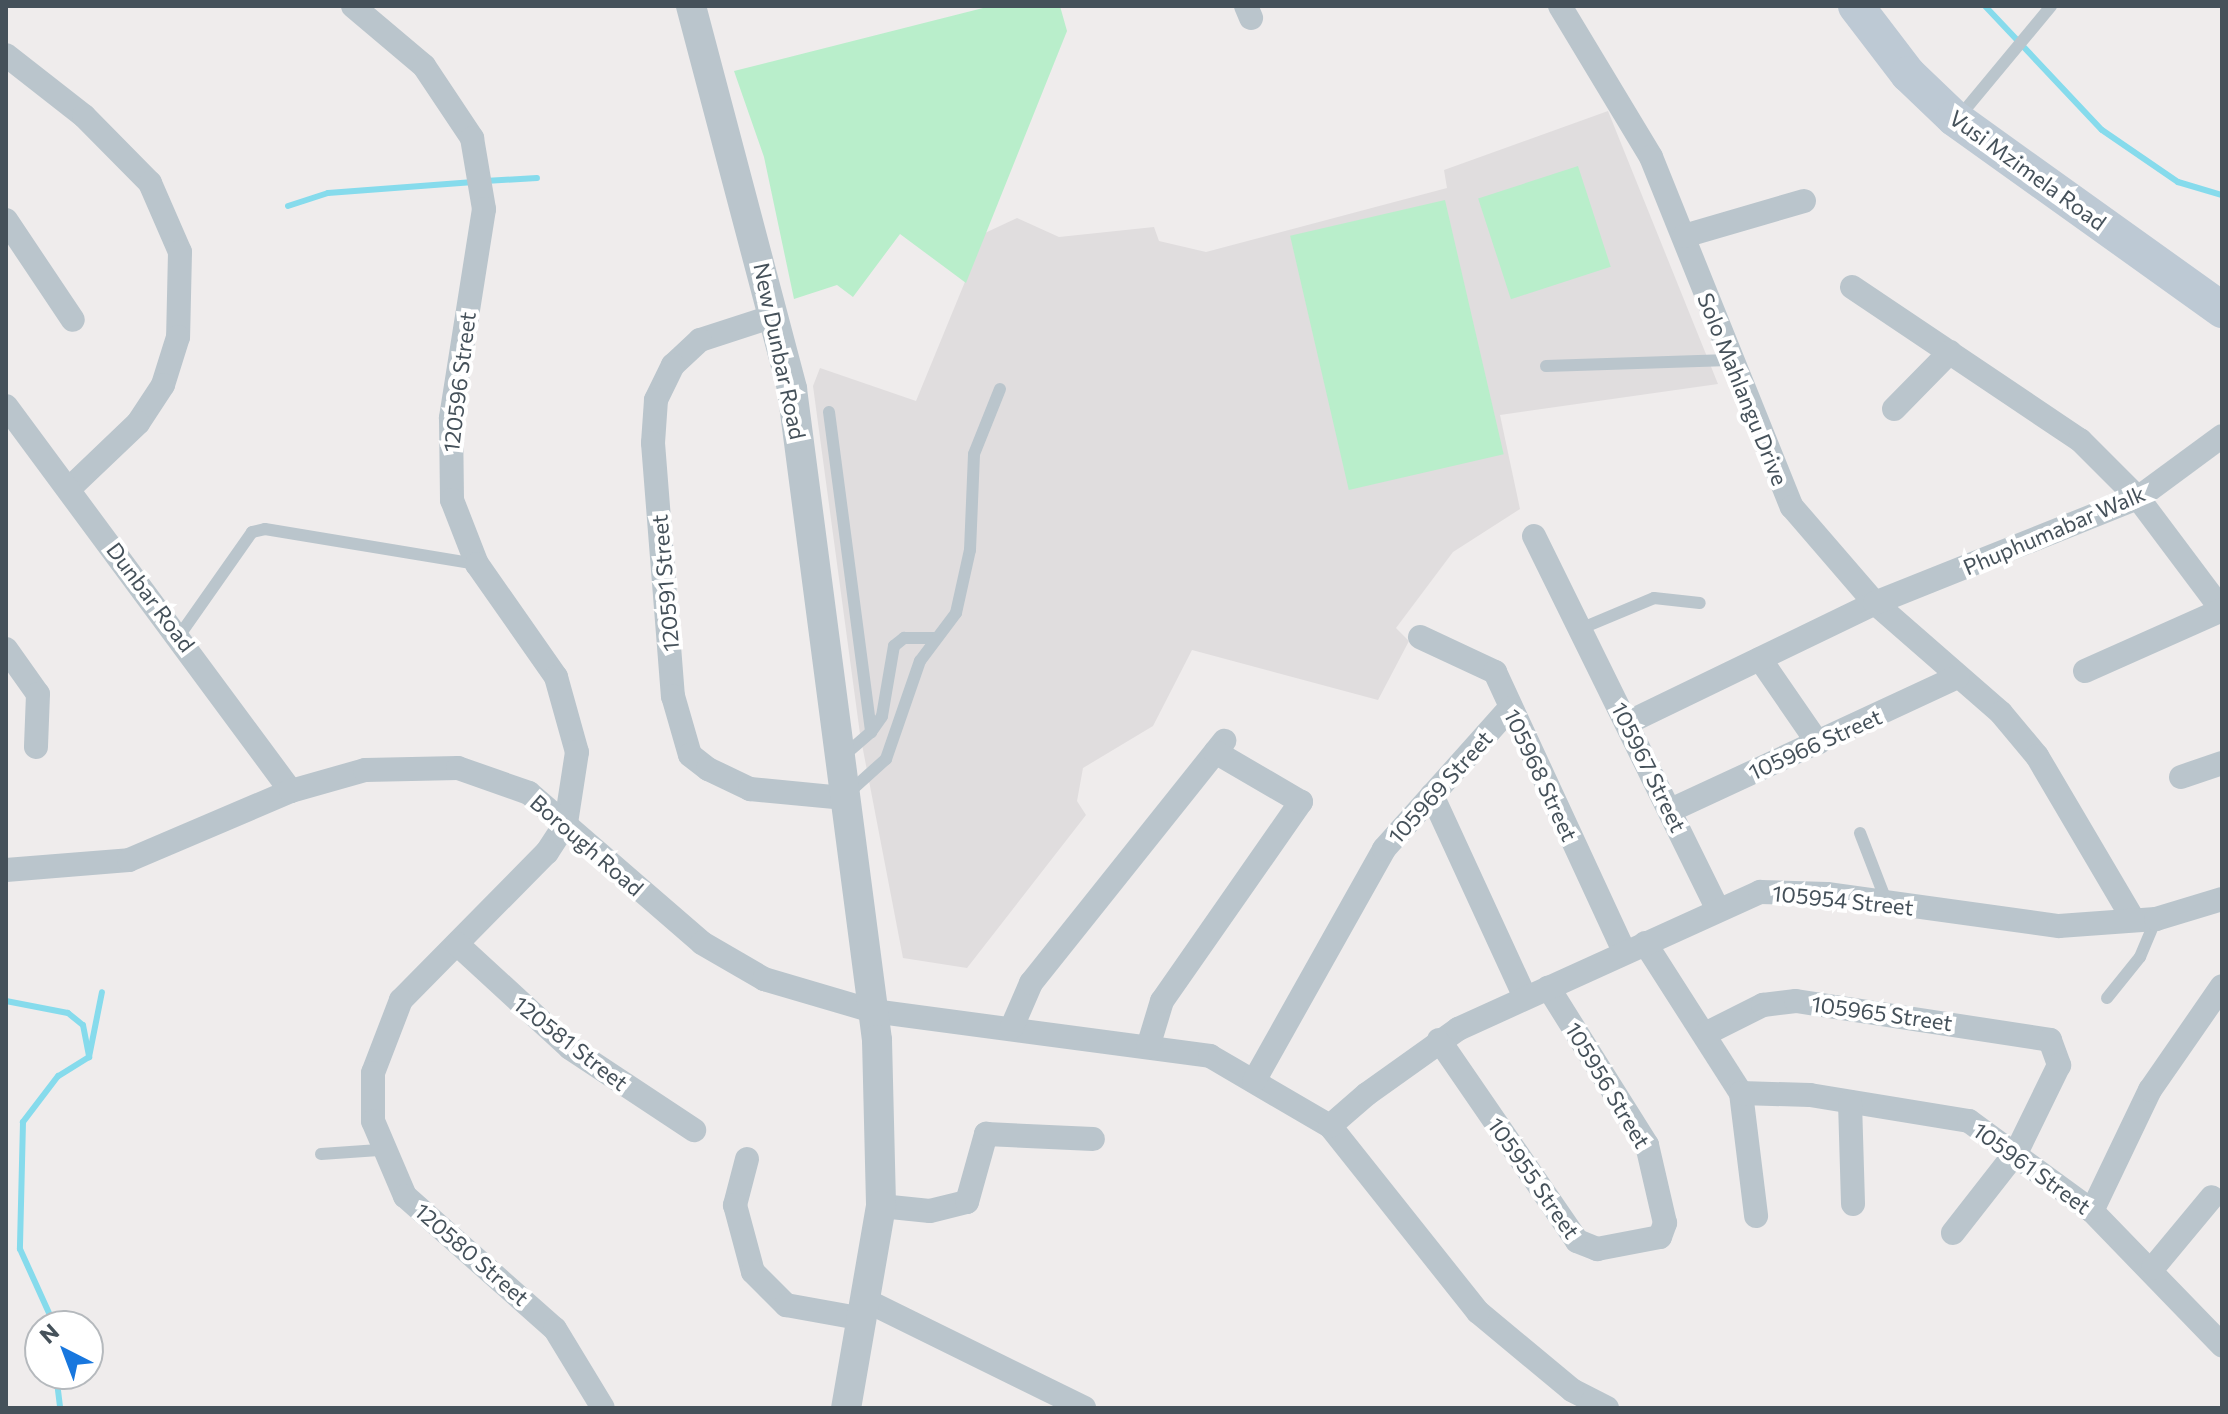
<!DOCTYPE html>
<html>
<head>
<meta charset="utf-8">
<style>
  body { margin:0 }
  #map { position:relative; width:2228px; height:1414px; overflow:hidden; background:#efecec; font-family:Commissioner,sans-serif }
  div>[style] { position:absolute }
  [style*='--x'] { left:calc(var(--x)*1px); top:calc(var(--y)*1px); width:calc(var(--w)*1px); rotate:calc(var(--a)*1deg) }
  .education>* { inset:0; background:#e0ddde }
  .green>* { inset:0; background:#b9eecb; transform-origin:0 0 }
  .stream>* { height:6px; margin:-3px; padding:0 3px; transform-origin:3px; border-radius:3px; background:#86dbec }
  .service>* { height:12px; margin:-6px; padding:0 6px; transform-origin:6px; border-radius:6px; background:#bac5cc }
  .minor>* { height:24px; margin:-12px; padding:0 12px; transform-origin:12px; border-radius:12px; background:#bac5cc }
  .tertiary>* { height:30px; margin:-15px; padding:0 15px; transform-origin:15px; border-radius:15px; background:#bac5cc }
  .secondary>* { height:36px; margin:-18px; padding:0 18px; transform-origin:18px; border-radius:18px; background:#bdc9d4 }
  span { translate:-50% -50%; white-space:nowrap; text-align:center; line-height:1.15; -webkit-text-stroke:8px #fff; paint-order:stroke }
  .street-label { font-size:22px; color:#45515a }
  .frame { position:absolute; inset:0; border:8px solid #45515a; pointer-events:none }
  .north { position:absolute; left:24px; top:1310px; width:80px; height:80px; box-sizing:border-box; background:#fff; border:2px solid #b5b9bd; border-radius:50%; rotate:318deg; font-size:22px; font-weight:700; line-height:32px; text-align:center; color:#45515a }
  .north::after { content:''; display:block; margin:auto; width:28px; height:36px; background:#1877de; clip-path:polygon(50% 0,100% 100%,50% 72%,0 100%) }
</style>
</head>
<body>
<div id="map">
  <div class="education">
    <i style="clip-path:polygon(1608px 111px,1718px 384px,1500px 415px,1520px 509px,1453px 552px,1396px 628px,1409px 641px,1378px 700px,1192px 650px,1153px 726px,1083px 768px,1077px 801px,1086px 815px,967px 968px,903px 958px,860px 734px,813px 386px,820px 368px,916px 401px,985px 233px,1017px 218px,1059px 237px,1154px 227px,1159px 241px,1206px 252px,1447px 188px,1444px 170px)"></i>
  </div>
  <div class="green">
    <i style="clip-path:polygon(991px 6px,1060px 6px,1067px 31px,966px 283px,900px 234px,853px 297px,837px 285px,794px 299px,764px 157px,734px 71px)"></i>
    <i style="left:1578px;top:166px;width:106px;height:105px;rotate:72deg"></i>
    <i style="left:1445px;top:200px;width:261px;height:159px;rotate:77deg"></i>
  </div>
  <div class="stream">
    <i style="--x:1985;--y:6;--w:170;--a:46.7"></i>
    <i style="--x:2102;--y:130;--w:92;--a:34.4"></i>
    <i style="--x:2178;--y:182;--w:46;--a:16.5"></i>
    <i style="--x:485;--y:181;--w:52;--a:-3.3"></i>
    <i style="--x:288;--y:206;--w:42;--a:-18"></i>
    <i style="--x:328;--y:193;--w:146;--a:-4.3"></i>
    <i style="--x:6;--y:1001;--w:63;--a:11"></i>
    <i style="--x:68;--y:1013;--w:19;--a:39"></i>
    <i style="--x:83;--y:1025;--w:33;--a:79"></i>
    <i style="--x:89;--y:1057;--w:36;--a:148"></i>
    <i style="--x:58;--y:1076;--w:58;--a:127.3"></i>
    <i style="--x:23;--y:1122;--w:127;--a:91.4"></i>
    <i style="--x:20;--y:1249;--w:85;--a:65.6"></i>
    <i style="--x:89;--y:1057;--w:66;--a:-78.7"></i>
    <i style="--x:56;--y:1374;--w:34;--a:83"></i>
  </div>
  <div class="service">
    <i style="--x:1959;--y:117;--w:144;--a:-50.3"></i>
    <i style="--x:1546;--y:366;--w:183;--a:-1.9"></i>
    <i style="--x:829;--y:412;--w:323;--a:82.5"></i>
    <i style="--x:871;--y:732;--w:37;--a:139"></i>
    <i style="--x:1580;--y:629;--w:80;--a:-22.7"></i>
    <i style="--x:1654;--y:598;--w:46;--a:6.2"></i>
    <i style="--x:179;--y:636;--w:127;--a:-54.9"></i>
    <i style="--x:252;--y:532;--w:13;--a:-13"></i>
    <i style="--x:265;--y:529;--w:215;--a:9.4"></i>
    <i style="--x:871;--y:732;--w:19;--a:-55"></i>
    <i style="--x:882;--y:716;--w:71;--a:-80.3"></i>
    <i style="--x:894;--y:646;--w:13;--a:-39"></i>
    <i style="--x:904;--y:638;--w:31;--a:0"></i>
    <i style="--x:846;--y:795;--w:54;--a:-42"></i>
    <i style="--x:886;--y:759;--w:104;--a:-70.9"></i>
    <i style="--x:920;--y:661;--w:60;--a:-53.1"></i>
    <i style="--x:956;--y:613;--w:65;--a:-77.5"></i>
    <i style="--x:970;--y:550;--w:96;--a:-87.6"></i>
    <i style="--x:974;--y:454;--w:70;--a:-68.2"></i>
    <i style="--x:1860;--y:833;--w:75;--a:68.9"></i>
    <i style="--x:2107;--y:998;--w:53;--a:-51.2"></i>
    <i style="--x:2140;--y:957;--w:41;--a:-67.2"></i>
    <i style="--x:321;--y:1154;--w:58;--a:-3.9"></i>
  </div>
  <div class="minor">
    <i style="--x:353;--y:6;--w:93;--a:40.2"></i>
    <i style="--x:424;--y:66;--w:87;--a:56.3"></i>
    <i style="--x:472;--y:138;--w:72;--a:80.4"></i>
    <i style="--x:484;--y:209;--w:212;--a:99"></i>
    <i style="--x:451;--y:418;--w:82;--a:89.3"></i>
    <i style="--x:452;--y:500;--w:69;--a:68.7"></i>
    <i style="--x:477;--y:564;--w:138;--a:55"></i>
    <i style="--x:556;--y:677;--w:78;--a:74.4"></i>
    <i style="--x:577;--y:752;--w:72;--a:98.8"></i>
    <i style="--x:566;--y:823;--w:35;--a:123"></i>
    <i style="--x:547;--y:852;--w:208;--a:134.6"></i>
    <i style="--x:401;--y:1000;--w:78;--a:111"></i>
    <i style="--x:373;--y:1073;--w:48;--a:90"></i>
    <i style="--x:373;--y:1121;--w:82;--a:66.9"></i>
    <i style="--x:405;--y:1196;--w:200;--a:41.6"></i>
    <i style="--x:555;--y:1329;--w:92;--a:58.7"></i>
    <i style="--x:1246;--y:6;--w:13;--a:67"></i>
    <i style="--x:1560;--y:6;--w:176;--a:58.9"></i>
    <i style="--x:1651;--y:157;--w:377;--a:68.1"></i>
    <i style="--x:1792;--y:507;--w:127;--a:49.2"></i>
    <i style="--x:1875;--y:603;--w:167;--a:41.1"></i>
    <i style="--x:2001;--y:713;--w:56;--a:50.1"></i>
    <i style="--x:2037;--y:756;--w:189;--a:59.5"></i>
    <i style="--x:6;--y:55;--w:99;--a:38"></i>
    <i style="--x:84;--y:116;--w:94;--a:45.4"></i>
    <i style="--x:150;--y:183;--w:75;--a:66.5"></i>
    <i style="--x:180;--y:252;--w:85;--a:91.3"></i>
    <i style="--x:178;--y:337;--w:50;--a:107.4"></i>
    <i style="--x:163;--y:385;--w:45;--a:123.3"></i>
    <i style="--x:138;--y:423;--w:94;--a:136.3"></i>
    <i style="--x:6;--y:220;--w:120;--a:56.2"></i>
    <i style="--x:1684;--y:236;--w:125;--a:-16.3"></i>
    <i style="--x:1852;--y:287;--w:275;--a:33.9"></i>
    <i style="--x:2080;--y:440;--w:82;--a:45"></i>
    <i style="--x:2138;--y:498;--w:140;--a:53.1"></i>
    <i style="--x:774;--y:316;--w:78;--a:162"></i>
    <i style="--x:700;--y:340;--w:37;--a:137"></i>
    <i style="--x:673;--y:365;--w:39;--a:116"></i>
    <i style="--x:656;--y:400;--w:43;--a:94"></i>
    <i style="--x:653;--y:443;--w:254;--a:85.5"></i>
    <i style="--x:673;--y:696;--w:61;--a:73.9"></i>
    <i style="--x:690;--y:755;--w:23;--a:38"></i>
    <i style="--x:708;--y:769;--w:47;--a:25.5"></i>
    <i style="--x:750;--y:789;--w:93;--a:5.5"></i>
    <i style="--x:6;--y:406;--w:479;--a:53.5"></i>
    <i style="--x:1894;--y:409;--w:80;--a:-45.5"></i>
    <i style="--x:1534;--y:536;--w:412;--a:63.8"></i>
    <i style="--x:1420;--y:637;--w:83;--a:25"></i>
    <i style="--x:1495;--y:672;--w:307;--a:65.2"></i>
    <i style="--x:6;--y:649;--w:55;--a:54.6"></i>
    <i style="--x:38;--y:694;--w:53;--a:92.2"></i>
    <i style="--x:1760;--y:659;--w:102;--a:55.4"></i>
    <i style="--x:2085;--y:671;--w:150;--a:-24"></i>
    <i style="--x:1627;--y:723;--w:276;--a:-25.8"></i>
    <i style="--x:1875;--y:603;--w:283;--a:-21.8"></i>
    <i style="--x:2138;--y:498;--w:104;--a:-36.4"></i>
    <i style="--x:2181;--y:777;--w:43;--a:-18.9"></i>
    <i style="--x:1432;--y:795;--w:222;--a:65.3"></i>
    <i style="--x:1671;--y:810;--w:316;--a:-24.9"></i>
    <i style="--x:6;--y:870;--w:123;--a:-4.6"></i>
    <i style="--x:129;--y:860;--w:176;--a:-23.1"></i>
    <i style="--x:291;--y:791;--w:77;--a:-15.8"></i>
    <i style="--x:365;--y:770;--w:93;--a:-1.2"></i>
    <i style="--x:458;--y:768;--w:75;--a:19.4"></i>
    <i style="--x:529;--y:793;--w:229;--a:40.9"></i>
    <i style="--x:702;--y:943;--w:72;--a:30.1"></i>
    <i style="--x:764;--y:979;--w:114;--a:16.4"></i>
    <i style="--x:873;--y:1011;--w:340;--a:7.6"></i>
    <i style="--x:1210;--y:1056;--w:139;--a:30.3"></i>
    <i style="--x:1645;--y:943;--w:178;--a:57.4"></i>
    <i style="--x:1741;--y:1093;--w:124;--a:83"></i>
    <i style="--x:457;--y:944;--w:154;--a:42.6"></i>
    <i style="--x:570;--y:1048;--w:149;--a:33.5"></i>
    <i style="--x:1012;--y:1027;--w:48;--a:-66.6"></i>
    <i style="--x:1031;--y:983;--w:310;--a:-51.4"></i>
    <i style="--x:1707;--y:1033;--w:63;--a:-26.6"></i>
    <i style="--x:1763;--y:1005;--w:33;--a:-7"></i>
    <i style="--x:1796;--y:1001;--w:257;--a:8.7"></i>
    <i style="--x:2050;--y:1040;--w:27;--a:70"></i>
    <i style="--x:2059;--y:1065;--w:96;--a:116"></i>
    <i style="--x:2017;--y:1151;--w:104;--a:128"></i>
    <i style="--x:1439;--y:1040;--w:244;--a:55.5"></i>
    <i style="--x:1577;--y:1241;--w:22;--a:22"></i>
    <i style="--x:1597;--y:1249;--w:64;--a:-10.8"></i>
    <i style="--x:1660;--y:1237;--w:15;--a:-70"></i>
    <i style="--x:1665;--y:1223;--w:80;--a:-103"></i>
    <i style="--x:1647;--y:1145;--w:186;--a:-122.1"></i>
    <i style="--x:1148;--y:1047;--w:48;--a:-73.1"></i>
    <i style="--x:1162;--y:1001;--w:243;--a:-55.1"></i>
    <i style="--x:1301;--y:802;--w:99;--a:-149.8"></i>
    <i style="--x:1254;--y:1081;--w:266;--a:-60.7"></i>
    <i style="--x:1384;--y:849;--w:188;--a:-48.2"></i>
    <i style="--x:1741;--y:1093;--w:69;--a:1.7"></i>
    <i style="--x:1810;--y:1095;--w:161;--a:9.3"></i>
    <i style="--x:1969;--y:1121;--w:152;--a:36.2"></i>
    <i style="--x:2092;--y:1211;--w:187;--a:45.9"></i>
    <i style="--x:1850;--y:1102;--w:102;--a:88.3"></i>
    <i style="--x:747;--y:1159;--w:48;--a:104.6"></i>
    <i style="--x:735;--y:1205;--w:69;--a:75"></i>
    <i style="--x:753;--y:1272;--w:47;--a:45"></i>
    <i style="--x:786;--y:1305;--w:79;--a:10.2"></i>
    <i style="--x:881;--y:1206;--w:49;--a:5.8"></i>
    <i style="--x:930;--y:1211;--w:38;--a:-14"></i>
    <i style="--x:967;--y:1202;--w:71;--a:-74.4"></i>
    <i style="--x:986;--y:1134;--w:107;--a:2.7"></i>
    <i style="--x:2092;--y:1211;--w:134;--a:-64.4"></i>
    <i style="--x:2150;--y:1090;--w:126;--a:-55.3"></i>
    <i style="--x:2153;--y:1268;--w:92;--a:-50.3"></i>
    <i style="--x:867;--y:1301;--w:242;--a:26.2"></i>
    <i style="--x:1607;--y:1408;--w:39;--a:-153"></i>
    <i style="--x:1572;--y:1390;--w:122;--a:-140.3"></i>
    <i style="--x:1478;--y:1312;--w:238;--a:-128.5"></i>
    <i style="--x:1330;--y:1126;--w:49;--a:-40.9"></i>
    <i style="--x:1367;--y:1094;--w:112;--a:-35.5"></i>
    <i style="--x:1458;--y:1029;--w:332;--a:-24.4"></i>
    <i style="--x:1760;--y:892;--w:67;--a:1.7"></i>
    <i style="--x:1827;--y:894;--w:234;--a:7.9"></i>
    <i style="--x:2059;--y:926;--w:97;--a:-4.1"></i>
    <i style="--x:2156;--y:919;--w:69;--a:-16.9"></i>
  </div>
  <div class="tertiary">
    <i style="--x:691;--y:6;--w:396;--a:75.2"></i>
    <i style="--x:792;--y:389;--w:657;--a:82.56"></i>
    <i style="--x:877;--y:1040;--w:166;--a:88.6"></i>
    <i style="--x:881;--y:1206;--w:205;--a:99.8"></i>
  </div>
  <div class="secondary">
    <i style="--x:1856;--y:6;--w:86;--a:52.6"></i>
    <i style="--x:1908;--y:74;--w:64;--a:43.7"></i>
    <i style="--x:1954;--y:118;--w:330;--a:35.6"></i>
  </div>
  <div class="street-label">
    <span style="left:2028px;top:170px;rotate:36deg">Vusi Mzimela Road</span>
    <span style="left:780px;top:351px;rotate:78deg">New Dunbar Road</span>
    <span style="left:459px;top:382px;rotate:-83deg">120596 Street</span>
    <span style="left:1743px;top:389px;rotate:68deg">Solo Mahlangu Drive</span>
    <span style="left:2054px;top:530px;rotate:-23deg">Phuphumabar Walk</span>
    <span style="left:665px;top:583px;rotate:-95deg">120591 Street</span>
    <span style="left:151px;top:597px;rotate:53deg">Dunbar Road</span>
    <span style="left:1815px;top:744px;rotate:-24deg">105966 Street</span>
    <span style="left:1649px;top:767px;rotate:64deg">105967 Street</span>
    <span style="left:1541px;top:775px;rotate:65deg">105968 Street</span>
    <span style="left:1440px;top:787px;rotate:-48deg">105969 Street</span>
    <span style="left:587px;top:845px;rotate:41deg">Borough Road</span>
    <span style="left:1843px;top:900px;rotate:6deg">105954 Street</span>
    <span style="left:1882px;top:1013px;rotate:8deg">105965 Street</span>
    <span style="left:571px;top:1043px;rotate:38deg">120581 Street</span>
    <span style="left:1608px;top:1085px;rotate:59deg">105956 Street</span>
    <span style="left:2032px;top:1168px;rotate:36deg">105961 Street</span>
    <span style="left:1534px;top:1178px;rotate:55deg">105955 Street</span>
    <span style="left:472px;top:1254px;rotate:41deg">120580 Street</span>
  </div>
  <div class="frame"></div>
  <div class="north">N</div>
</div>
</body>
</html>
